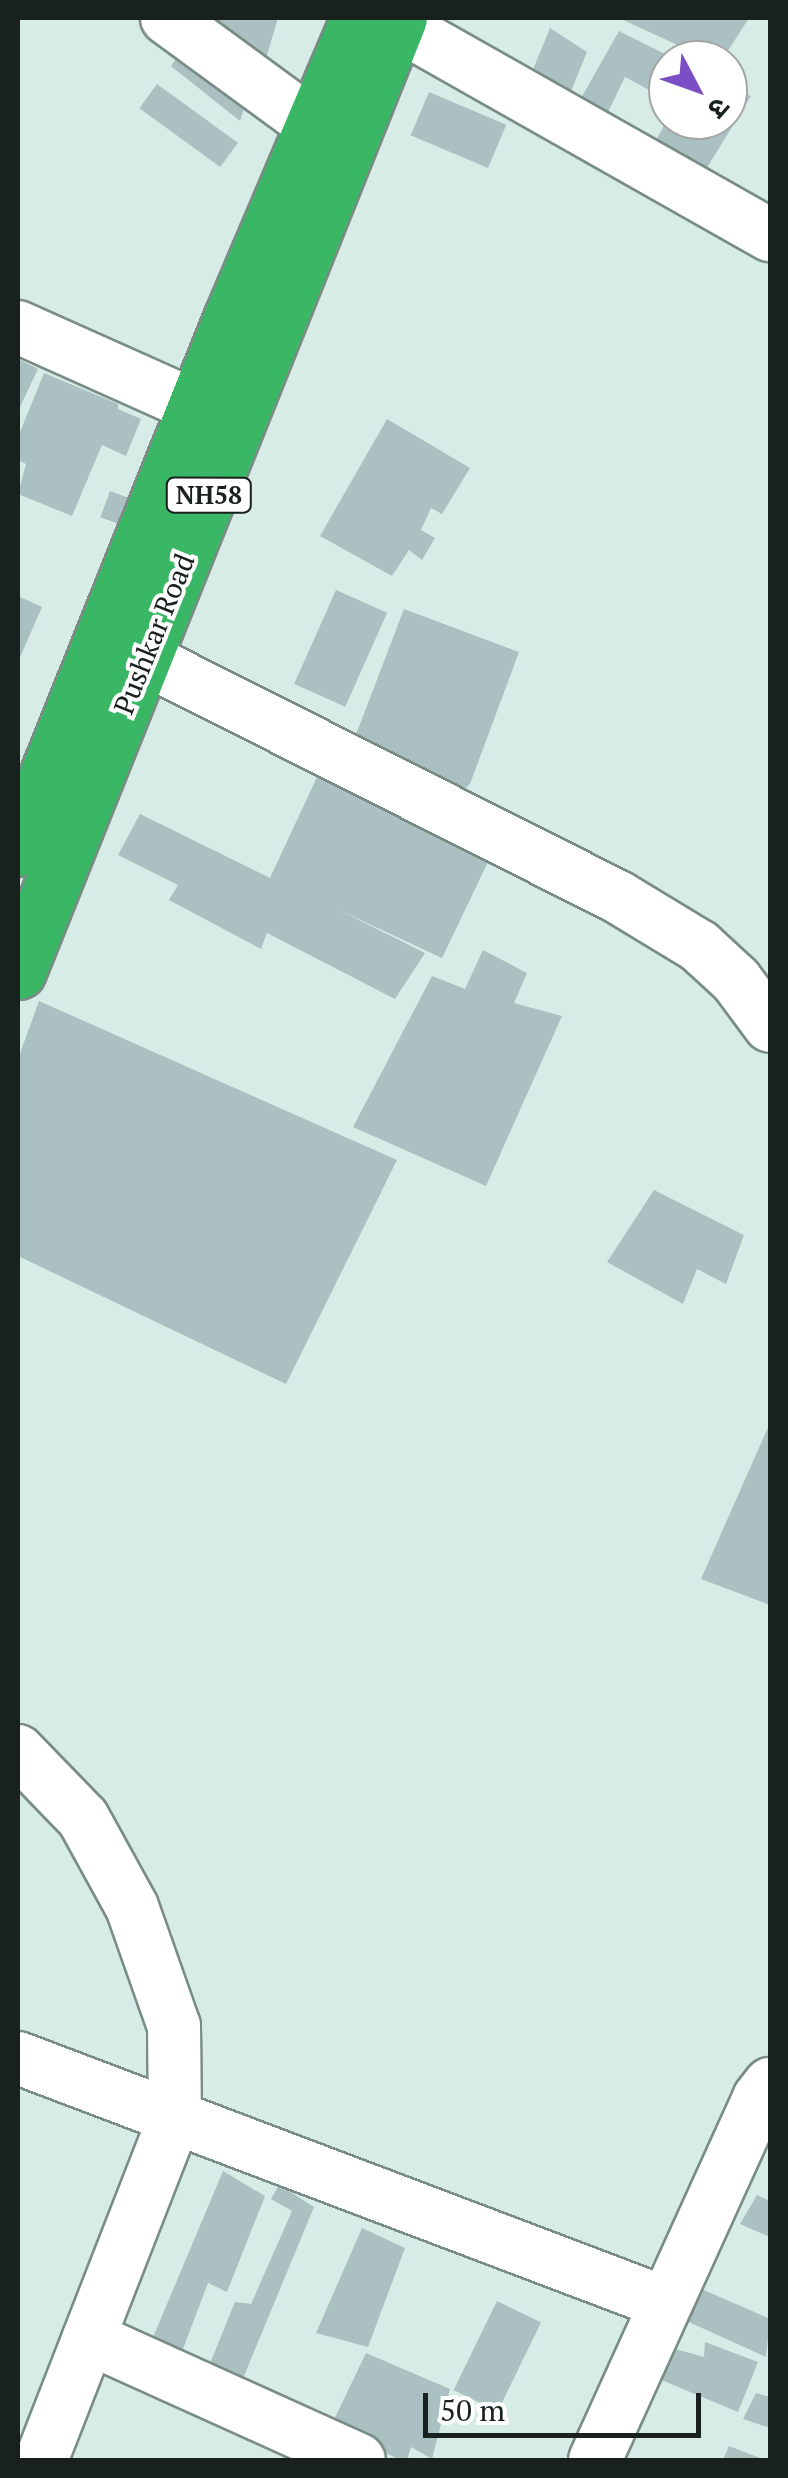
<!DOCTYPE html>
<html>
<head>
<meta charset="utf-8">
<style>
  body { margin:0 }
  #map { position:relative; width:788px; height:2478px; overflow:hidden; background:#d7ece6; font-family:"PT Serif","Noto Sans Devanagari",serif }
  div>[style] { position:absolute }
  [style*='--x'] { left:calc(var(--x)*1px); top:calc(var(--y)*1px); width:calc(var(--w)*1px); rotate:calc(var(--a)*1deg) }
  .building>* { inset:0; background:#abc1c1; transform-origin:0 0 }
  .roads { filter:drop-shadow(2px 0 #798c86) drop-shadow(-2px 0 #798c86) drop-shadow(0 2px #798c86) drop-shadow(0 -2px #798c86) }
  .minor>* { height:52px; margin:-26px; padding:0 26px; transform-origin:26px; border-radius:26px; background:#fff }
  .highway>* { height:55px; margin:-27.5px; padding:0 27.5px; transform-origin:27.5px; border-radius:27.5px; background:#39b765 }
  span { translate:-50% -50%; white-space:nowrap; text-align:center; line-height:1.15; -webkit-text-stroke:8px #fff; paint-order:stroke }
  .shield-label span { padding:2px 8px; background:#fff; border:2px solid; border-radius:8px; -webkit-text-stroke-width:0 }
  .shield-label { font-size:25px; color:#19211f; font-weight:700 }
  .street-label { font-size:28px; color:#19211f }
  .frame { position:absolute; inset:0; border:20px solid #19211f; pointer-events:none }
  .north { position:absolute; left:648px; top:40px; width:100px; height:100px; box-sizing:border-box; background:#fff; border:2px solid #a3a6a5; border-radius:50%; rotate:131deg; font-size:28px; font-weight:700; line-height:40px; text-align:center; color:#19211f }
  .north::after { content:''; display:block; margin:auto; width:35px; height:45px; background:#7b4ec6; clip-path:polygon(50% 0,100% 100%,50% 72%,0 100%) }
  .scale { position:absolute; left:423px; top:2393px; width:278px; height:45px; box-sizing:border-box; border:5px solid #19211f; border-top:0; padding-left:12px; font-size:30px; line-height:35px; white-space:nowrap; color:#19211f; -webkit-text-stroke:8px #fff; paint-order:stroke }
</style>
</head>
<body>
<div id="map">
  <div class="building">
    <i style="clip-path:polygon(186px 18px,278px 18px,261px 75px)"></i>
    <i style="clip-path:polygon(619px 18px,749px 18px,722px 60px,710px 60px)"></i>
    <i style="clip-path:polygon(550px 28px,587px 52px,571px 91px,532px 72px)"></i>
    <i style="clip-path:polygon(619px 31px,677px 60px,668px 60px,664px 98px,625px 77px,608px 112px,580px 100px)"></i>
    <i style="clip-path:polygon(188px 42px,250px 91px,240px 121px,171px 66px)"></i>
    <i style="left:157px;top:84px;width:100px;height:30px;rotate:36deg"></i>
    <i style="clip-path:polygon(728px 85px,751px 96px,697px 184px,648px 155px,667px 120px,728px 120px)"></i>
    <i style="left:429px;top:92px;width:84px;height:47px;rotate:23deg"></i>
    <i style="clip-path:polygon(18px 359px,38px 369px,18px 411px)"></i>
    <i style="clip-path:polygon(44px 373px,118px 404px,118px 409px,141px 419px,126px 456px,102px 445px,72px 516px,18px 494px,26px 464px,18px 460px,18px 437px)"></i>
    <i style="clip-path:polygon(387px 419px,470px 468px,442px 514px,431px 508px,421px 530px,435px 538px,422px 560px,409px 550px,392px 576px,320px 536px)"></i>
    <i style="left:110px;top:491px;width:27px;height:28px;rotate:20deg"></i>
    <i style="left:336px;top:590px;width:56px;height:103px;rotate:24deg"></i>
    <i style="clip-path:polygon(18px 596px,42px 607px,18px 662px)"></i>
    <i style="clip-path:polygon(404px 609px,519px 652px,470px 784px,455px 797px,352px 745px)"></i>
    <i style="clip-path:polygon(317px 777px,489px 860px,442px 958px,337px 909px,425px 953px,395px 999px,267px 933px,261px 949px,169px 900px,178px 885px,118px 855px,140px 814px,270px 878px)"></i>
    <i style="clip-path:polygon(483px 950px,527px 973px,514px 1003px,562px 1016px,486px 1186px,353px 1127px,432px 976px,465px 989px)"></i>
    <i style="clip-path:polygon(39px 1001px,397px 1160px,286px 1384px,18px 1256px,18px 1059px)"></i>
    <i style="clip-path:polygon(654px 1190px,744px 1235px,726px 1284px,697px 1269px,683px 1304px,607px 1262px)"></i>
    <i style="clip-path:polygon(770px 1423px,770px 1605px,701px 1579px)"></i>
    <i style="clip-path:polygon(223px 2171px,265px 2196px,227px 2292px,208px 2283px,178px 2362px,146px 2354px)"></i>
    <i style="clip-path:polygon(279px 2185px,314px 2207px,239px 2388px,204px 2378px,235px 2302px,251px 2304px,292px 2211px,271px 2199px)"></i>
    <i style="clip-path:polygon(757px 2195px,770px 2201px,770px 2237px,740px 2224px)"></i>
    <i style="clip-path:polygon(362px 2228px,405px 2248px,368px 2347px,316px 2333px)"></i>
    <i style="clip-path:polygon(697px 2287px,770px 2319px,766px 2357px,680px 2318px)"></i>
    <i style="left:497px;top:2301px;width:49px;height:99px;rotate:26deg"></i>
    <i style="clip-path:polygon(705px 2342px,758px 2362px,738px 2412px,659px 2379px,668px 2347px,704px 2357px)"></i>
    <i style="clip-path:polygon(366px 2353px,450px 2389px,432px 2459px,411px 2447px,407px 2460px,401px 2460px,330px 2428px)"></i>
    <i style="clip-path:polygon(756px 2393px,770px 2397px,770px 2428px,743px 2419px)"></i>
    <i style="clip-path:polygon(729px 2446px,765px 2460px,723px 2460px)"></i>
  </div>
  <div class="roads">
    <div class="minor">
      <i style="--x:167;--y:18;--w:180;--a:36.2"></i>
      <i style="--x:386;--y:18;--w:441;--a:29.5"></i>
      <i style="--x:18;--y:327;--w:196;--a:24.1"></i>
      <i style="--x:104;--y:638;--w:576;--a:26.74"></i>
      <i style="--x:618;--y:897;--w:95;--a:31.2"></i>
      <i style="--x:699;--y:946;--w:50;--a:42.6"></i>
      <i style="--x:736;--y:980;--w:57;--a:53.5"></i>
      <i style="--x:18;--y:1751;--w:93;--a:45.9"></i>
      <i style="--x:83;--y:1818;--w:102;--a:61.2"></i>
      <i style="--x:132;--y:1907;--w:126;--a:70.6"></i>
      <i style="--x:174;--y:2026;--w:91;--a:89.4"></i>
      <i style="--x:175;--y:2117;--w:368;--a:111.3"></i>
      <i style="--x:18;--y:2058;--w:692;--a:20.74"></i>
      <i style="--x:89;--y:2338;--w:296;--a:24.3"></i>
      <i style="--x:595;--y:2460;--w:397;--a:-65.6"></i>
      <i style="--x:759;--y:2098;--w:18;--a:-52"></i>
    </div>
    <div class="highway">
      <i style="--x:18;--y:848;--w:570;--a:-68.07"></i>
      <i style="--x:231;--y:319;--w:327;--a:-67"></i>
      <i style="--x:18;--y:971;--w:1026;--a:-68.21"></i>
    </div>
  </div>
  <div class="shield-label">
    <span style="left:209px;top:495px">NH58</span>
  </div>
  <div class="street-label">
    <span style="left:154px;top:634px;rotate:-68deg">Pushkar Road</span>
  </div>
  <div class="frame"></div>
  <div class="north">उ</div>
  <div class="scale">50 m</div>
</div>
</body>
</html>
